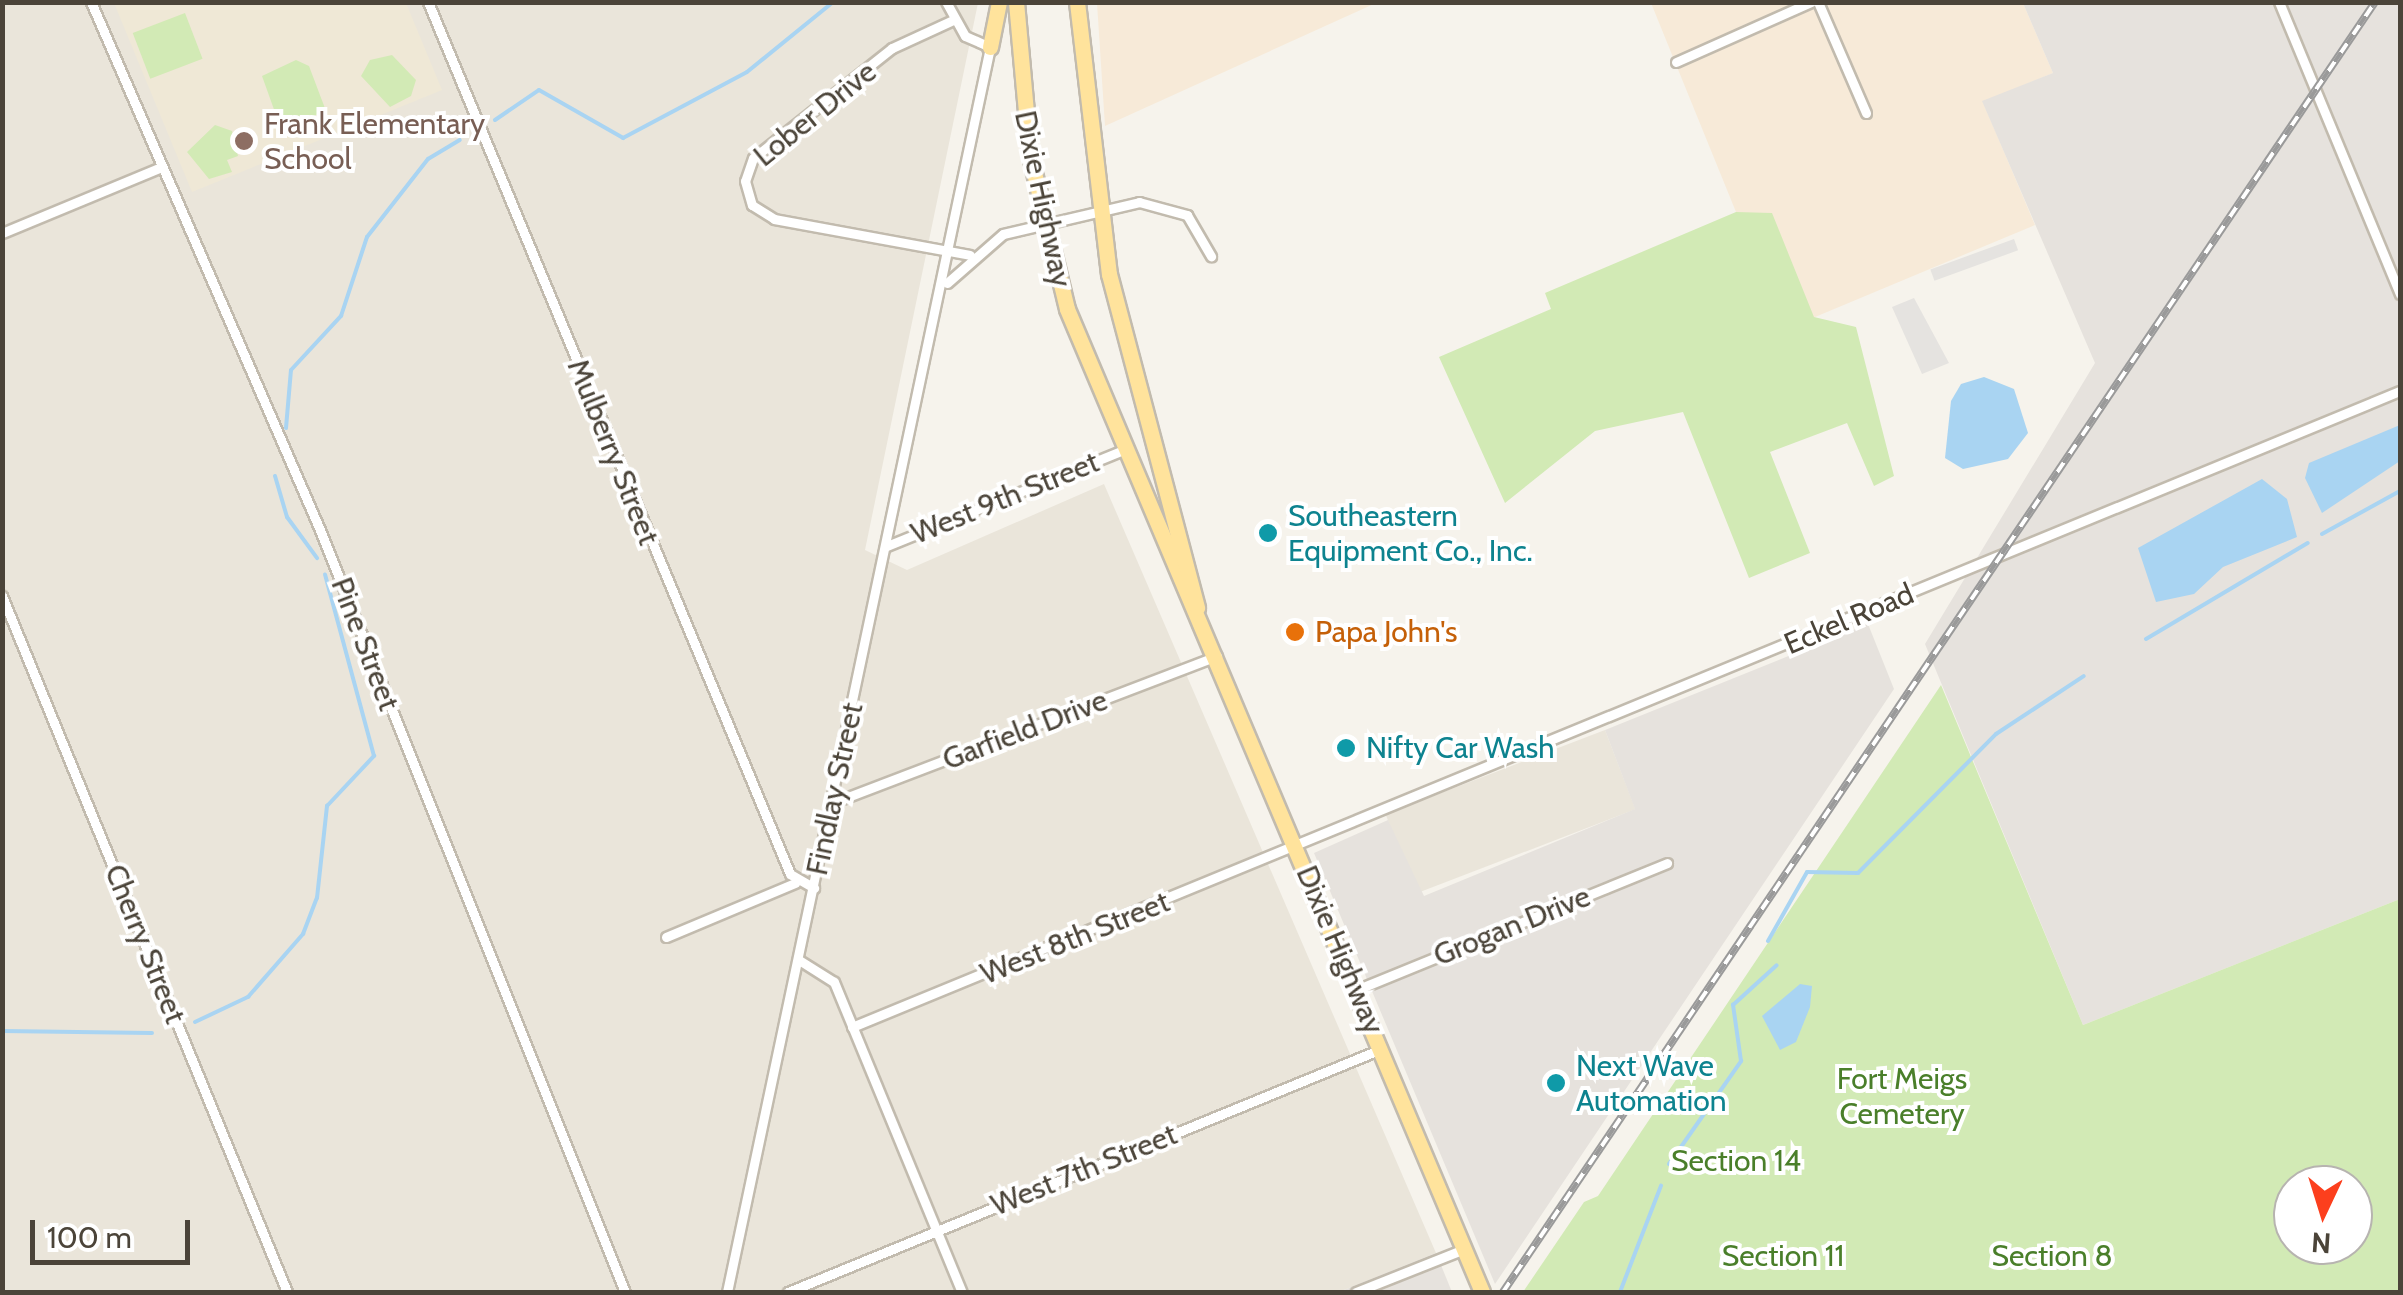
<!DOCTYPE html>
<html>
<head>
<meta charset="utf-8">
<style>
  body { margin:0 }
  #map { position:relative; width:2403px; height:1295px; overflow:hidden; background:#f6f3ec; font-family:Cabin,sans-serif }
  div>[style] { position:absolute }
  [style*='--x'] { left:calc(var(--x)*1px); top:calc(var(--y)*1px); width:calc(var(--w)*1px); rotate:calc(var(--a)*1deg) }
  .residential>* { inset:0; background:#eae5da; transform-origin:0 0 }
  .commercial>* { inset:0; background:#f7ead8 }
  .industrial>* { inset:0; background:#e6e2dd }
  .education>* { inset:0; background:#efe8d6 }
  .green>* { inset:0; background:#d2eab5; transform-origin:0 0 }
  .parking>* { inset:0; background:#e5e3e0; transform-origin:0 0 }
  .water>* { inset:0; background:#a9d4f2 }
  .stream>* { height:4px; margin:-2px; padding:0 2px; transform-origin:2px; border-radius:2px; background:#a9d4f2 }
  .roads { filter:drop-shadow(2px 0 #c2bbae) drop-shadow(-2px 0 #c2bbae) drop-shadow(0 2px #c2bbae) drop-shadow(0 -2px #c2bbae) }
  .minor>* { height:9px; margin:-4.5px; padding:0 4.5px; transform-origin:4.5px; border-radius:4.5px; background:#fff }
  .primary>* { height:15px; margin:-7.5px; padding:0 7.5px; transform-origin:7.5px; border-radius:7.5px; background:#ffe39c }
  .rail>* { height:8px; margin-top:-4px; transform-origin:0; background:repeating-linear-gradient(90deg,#fff 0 11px,#9a9a9a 0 22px); box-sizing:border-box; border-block:2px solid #9a9a9a }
  .dots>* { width:28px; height:28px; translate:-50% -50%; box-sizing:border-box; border:5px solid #fff; border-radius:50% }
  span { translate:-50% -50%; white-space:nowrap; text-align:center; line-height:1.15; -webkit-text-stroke:8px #fff; paint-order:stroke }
  .street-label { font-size:30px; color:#4b4439 }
  .education-label { font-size:30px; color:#785e54 }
  .left { translate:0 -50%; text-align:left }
  .culture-label { font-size:30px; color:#0d838f }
  .food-label { font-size:30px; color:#c56008 }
  .park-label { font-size:30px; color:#4a7f2a }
  .frame { position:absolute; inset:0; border:5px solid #4b4439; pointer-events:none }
  .north { position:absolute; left:2273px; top:1165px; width:100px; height:100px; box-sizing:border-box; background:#fff; border:2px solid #b7b4b0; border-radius:50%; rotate:184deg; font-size:28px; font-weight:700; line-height:40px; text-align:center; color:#4b4439 }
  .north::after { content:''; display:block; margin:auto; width:35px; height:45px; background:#fc3f1d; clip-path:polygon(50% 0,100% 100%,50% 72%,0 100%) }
  .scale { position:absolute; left:30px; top:1220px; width:160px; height:45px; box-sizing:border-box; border:5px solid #4b4439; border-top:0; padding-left:12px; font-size:30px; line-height:35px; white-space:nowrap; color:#4b4439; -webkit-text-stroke:8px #fff; paint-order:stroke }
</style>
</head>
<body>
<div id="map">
  <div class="residential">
    <i style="clip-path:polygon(3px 3px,978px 3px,865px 550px,907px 570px,1104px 484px,1436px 1253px,1339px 1292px,3px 1292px)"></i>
    <i style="left:1605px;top:730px;width:85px;height:235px;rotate:69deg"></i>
  </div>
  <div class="commercial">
    <i style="clip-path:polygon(1097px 3px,1097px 2px,1376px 3px,1105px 126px)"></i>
    <i style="clip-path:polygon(1651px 3px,2023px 3px,2053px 73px,1983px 102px,2035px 225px,1784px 330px)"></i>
  </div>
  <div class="industrial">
    <i style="clip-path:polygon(2023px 3px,2400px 3px,2400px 899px,2083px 1025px,1925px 644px,2095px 363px,1982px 101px,2053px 73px)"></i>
    <i style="clip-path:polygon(1868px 624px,1894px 689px,1495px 1284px,1314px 853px,1388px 820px,1424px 896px,1635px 809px,1605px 730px)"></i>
    <i style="clip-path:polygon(1436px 1253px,1452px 1292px,1339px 1292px)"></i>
  </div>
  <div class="education">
    <i style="clip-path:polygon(114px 3px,406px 3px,442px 90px,192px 192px)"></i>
  </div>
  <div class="green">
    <i style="left:185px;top:13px;width:49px;height:56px;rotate:69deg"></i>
    <i style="clip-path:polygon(392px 55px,416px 80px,411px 96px,390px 107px,361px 76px,370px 60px)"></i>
    <i style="clip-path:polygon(296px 60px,309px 66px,326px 111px,281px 129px,262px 76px)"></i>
    <i style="clip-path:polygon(215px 125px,232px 131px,238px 156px,227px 160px,232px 172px,209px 179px,187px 152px)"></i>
    <i style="clip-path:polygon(1736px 212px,1772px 213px,1814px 317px,1856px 327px,1894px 476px,1874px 486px,1847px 423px,1770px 452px,1810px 553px,1749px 578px,1683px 412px,1595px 431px,1505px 503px,1439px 357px,1551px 309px,1545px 293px)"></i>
    <i style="clip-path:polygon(evenodd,1941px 685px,2083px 1025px,2400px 899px,2400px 1292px,1523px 1292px,1584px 1202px,1598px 1196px,1941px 685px,2293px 1185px,2353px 1185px,2353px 1245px,2293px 1245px,2293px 1185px)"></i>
  </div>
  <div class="parking">
    <i style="left:2014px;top:239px;width:12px;height:89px;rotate:70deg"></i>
    <i style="clip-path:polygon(1914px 298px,1949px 363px,1922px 374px,1892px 307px)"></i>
  </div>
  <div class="water">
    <i style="clip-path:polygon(1984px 377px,2014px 389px,2028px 433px,2008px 459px,1963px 469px,1945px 458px,1951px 401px,1961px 384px)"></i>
    <i style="clip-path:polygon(2400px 425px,2400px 461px,2322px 513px,2305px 478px,2309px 463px)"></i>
    <i style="clip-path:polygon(2262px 479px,2287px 499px,2297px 537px,2223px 567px,2194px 594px,2156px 602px,2138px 548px)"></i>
    <i style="clip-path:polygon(1800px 984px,1812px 986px,1810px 1007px,1796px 1042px,1780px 1050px,1762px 1016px)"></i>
  </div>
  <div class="stream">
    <i style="--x:495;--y:120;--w:53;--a:-34.3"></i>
    <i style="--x:539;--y:90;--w:97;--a:29.7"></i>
    <i style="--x:623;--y:138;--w:140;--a:-28"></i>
    <i style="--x:747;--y:72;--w:111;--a:-39.1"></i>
    <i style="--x:286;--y:428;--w:58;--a:-85.1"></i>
    <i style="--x:291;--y:370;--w:74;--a:-47.2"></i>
    <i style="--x:341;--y:316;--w:83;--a:-71.8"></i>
    <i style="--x:367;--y:237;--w:99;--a:-52"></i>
    <i style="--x:428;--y:159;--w:37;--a:-31"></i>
    <i style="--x:275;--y:476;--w:43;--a:73.7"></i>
    <i style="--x:287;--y:517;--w:51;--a:53.8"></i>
    <i style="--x:2322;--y:534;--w:89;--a:-28.9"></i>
    <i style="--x:2146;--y:639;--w:188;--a:-30.7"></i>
    <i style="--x:1768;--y:941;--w:79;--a:-60.5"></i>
    <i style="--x:1807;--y:872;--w:51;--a:1.1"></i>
    <i style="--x:1858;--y:873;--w:196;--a:-45.2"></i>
    <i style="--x:1996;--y:734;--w:105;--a:-33.4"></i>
    <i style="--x:195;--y:1022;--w:59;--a:-25.3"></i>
    <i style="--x:248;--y:997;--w:84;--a:-48.9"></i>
    <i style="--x:303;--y:934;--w:39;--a:-69"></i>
    <i style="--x:317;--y:898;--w:93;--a:-83.8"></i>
    <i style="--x:327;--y:806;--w:69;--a:-46.8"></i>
    <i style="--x:374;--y:756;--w:188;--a:-105.1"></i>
    <i style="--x:2;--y:1031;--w:150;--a:0.8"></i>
    <i style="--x:1669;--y:1164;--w:126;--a:-55"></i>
    <i style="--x:1741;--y:1061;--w:57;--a:-98.1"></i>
    <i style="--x:1733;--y:1005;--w:59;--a:-42.3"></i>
    <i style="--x:1620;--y:1292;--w:114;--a:-68.9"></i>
  </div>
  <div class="roads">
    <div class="minor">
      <i style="--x:91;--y:2;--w:576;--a:66.55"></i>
      <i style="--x:320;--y:530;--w:821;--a:68.19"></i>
      <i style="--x:428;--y:2;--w:944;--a:67.45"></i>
      <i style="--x:790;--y:874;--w:28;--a:30"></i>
      <i style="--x:1818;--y:2;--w:121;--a:66.6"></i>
      <i style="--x:2279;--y:2;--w:316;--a:67.5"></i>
      <i style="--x:953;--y:20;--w:67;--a:155.3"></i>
      <i style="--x:892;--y:48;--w:177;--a:141.6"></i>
      <i style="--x:753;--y:158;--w:24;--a:109"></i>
      <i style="--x:745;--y:181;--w:25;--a:74"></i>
      <i style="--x:752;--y:205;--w:26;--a:32"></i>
      <i style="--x:774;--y:219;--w:199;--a:10.4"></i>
      <i style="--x:1676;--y:62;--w:148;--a:-24"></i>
      <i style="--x:2;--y:233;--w:170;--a:-22.5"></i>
      <i style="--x:947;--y:283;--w:74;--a:-41.2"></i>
      <i style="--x:1003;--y:234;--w:140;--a:-13.2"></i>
      <i style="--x:1139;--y:202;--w:50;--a:15.2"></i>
      <i style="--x:1187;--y:215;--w:48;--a:59.7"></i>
      <i style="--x:887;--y:546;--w:255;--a:-22.1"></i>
      <i style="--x:2;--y:596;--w:752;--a:67.73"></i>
      <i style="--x:832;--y:803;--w:412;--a:-20.9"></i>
      <i style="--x:666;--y:937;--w:140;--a:-22.7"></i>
      <i style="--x:799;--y:960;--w:41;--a:32.2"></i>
      <i style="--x:834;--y:982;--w:335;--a:67.6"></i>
      <i style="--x:1356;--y:990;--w:336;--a:-22.2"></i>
      <i style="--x:852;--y:1027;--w:1674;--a:-22.34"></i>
      <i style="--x:727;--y:1292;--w:1272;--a:-78.07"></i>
      <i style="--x:990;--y:47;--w:27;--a:-156"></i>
      <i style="--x:965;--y:36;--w:39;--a:-119"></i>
      <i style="--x:788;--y:1292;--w:641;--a:-22.28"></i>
      <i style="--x:1356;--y:1292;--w:116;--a:-21.7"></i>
    </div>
    <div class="primary">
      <i style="--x:1016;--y:2;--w:155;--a:84.8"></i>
      <i style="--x:1030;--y:156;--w:157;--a:76.4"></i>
      <i style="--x:1067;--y:309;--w:1067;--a:67.11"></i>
      <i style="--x:1077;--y:2;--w:274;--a:83.3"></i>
      <i style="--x:1109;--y:274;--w:345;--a:75.2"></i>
      <i style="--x:990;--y:47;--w:46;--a:-78.7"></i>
    </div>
  </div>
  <div class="rail">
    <i style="--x:1503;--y:1292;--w:1557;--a:-55.94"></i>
  </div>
  <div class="dots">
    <i style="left:244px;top:141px;background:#8d6e63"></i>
    <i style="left:1268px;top:533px;background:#0f9aa8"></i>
    <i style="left:1295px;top:632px;background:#e8710a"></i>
    <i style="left:1346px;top:748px;background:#0f9aa8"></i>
    <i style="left:1556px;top:1083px;background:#0f9aa8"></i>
  </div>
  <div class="street-label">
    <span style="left:815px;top:114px;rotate:-39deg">Lober Drive</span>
    <span style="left:1043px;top:199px;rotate:78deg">Dixie Highway</span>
    <span style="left:613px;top:452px;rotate:68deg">Mulberry Street</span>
    <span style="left:1005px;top:498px;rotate:-22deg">West 9th Street</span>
    <span style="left:1849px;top:619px;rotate:-23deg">Eckel Road</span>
    <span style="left:365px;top:644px;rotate:69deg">Pine Street</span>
    <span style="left:1025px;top:730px;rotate:-21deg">Garfield Drive</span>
    <span style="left:835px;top:789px;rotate:-78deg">Findlay Street</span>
    <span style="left:1512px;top:926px;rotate:-22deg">Grogan Drive</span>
    <span style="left:1075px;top:938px;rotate:-22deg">West 8th Street</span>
    <span style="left:145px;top:944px;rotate:68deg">Cherry Street</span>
    <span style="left:1340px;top:950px;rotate:67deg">Dixie Highway</span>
    <span style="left:1084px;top:1170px;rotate:-22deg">West 7th Street</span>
  </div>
  <div class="education-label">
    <span class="left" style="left:264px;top:141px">Frank Elementary<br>School</span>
  </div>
  <div class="culture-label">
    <span class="left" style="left:1288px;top:533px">Southeastern<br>Equipment Co., Inc.</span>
    <span class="left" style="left:1366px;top:748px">Nifty Car Wash</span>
    <span class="left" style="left:1576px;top:1083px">Next Wave<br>Automation</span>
  </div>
  <div class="food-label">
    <span class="left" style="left:1315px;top:632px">Papa John's</span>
  </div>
  <div class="park-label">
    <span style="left:1902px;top:1096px">Fort Meigs<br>Cemetery</span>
    <span style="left:1736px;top:1161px">Section 14</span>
    <span style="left:1783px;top:1256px">Section 11</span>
    <span style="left:2052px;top:1256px">Section 8</span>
  </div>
  <div class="frame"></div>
  <div class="north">N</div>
  <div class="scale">100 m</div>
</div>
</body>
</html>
